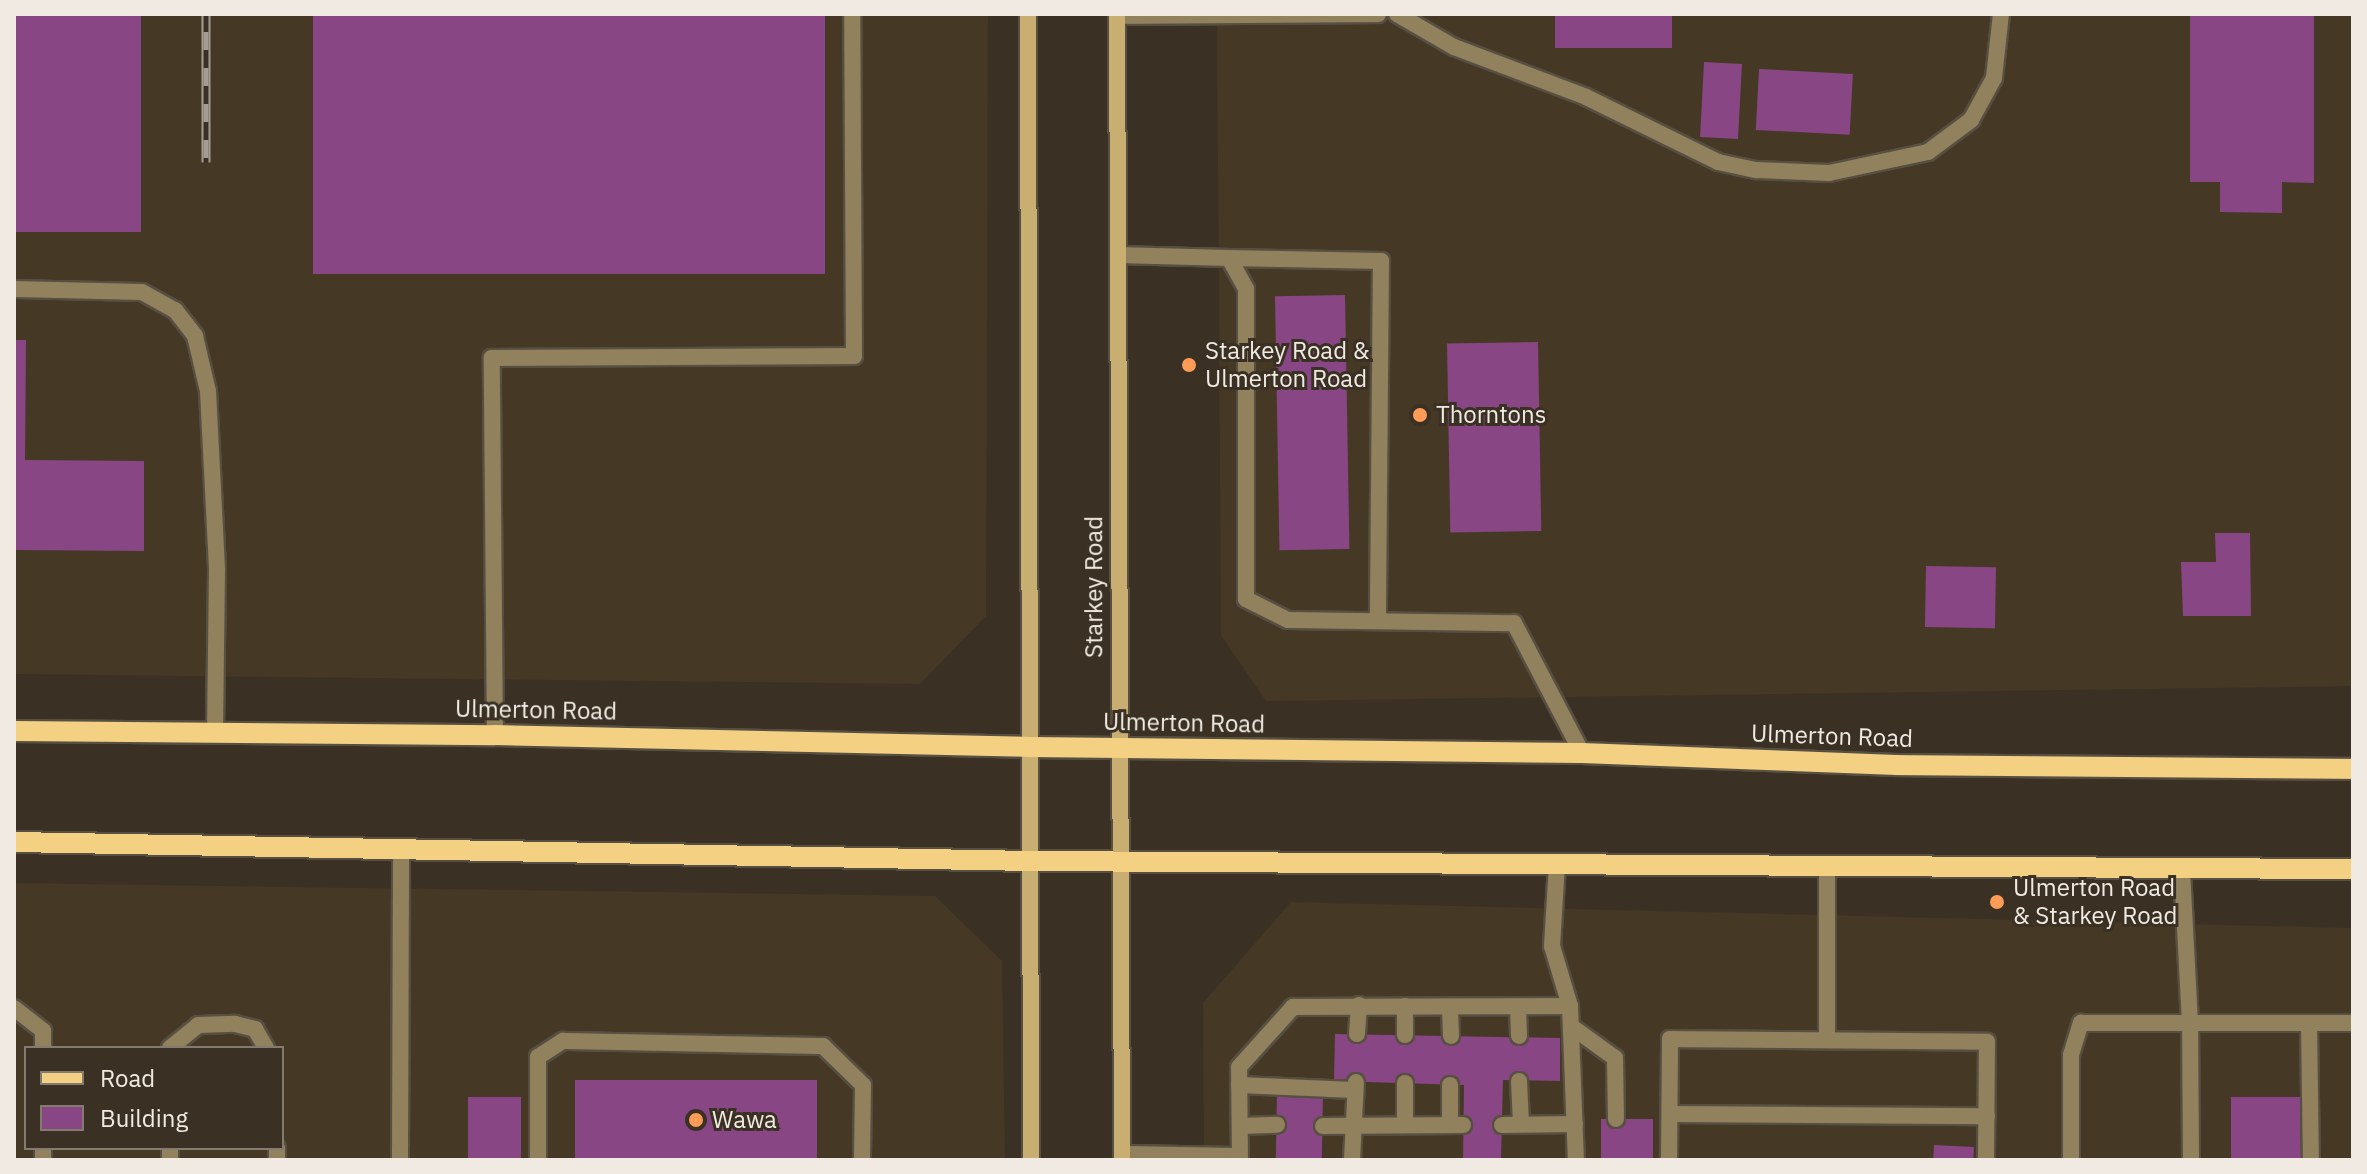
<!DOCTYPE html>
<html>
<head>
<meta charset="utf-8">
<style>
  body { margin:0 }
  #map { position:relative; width:2367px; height:1174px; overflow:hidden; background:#3a3124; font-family:"IBM Plex Sans",sans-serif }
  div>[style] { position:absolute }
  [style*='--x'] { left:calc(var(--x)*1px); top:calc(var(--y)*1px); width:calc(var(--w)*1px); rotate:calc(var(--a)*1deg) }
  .built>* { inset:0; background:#453825 }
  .building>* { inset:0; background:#894684; transform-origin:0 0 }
  .roads { filter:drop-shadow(2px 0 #574f42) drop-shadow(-2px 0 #574f42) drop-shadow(0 2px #574f42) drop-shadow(0 -2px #574f42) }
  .service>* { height:16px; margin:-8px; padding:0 8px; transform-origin:8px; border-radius:8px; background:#92815d }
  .secondary>* { height:16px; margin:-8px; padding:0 8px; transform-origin:8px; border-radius:8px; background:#c9ae72 }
  .primary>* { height:20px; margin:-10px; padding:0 10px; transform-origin:10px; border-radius:10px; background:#f3d082 }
  .rail>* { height:9px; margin-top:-4.5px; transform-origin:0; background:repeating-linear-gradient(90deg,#3a3124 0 18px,#a39c92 0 36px); box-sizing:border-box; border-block:2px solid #a39c92 }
  .dots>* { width:22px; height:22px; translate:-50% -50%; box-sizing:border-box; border:4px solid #3a3124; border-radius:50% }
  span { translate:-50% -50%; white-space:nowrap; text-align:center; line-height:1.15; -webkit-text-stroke:6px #3a3124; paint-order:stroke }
  .poi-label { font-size:24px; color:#f0eae2 }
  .left { translate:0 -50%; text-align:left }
  .street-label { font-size:24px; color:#f0eae2 }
  .frame { position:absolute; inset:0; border:16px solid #f0eae2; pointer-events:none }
  .legend { position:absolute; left:24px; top:1046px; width:260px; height:104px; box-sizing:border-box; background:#3a3124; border:2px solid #837b70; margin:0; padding:10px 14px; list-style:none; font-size:24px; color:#f0eae2 }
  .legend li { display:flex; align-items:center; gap:16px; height:40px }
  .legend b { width:40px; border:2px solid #837b70 }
</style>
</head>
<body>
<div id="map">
  <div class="built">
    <i style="clip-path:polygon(14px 14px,988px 14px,986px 616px,920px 684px,14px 674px)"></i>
    <i style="clip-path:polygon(1217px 14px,2353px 14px,2353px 686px,1266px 701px,1221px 635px)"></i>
    <i style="clip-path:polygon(evenodd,14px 883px,935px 896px,1002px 961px,1005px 1160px,14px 1160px,14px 883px,26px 1048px,282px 1048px,282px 1148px,26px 1148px,26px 1048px)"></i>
    <i style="clip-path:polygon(1291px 902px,2353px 928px,2353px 1160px,1204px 1160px,1203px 1003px)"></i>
  </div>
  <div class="building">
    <i style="left:14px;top:14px;width:127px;height:218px"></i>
    <i style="left:313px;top:14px;width:512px;height:260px"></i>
    <i style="left:1555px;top:14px;width:117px;height:34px"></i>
    <i style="clip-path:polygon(2190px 14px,2314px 14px,2314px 183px,2282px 182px,2282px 213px,2220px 212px,2220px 182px,2190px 182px)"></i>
    <i style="left:1704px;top:62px;width:38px;height:75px;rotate:3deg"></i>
    <i style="left:1759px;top:69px;width:94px;height:61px;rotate:3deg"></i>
    <i style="left:1345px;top:295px;width:254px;height:70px;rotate:89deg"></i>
    <i style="clip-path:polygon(14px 340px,26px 340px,25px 460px,144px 461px,144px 551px,14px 550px)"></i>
    <i style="left:1538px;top:342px;width:189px;height:91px;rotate:89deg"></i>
    <i style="clip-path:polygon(2215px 533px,2250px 533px,2251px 616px,2183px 616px,2181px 562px,2216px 562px)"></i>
    <i style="left:1926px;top:566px;width:70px;height:61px;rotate:1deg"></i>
    <i style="clip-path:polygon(1335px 1034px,1560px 1038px,1560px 1081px,1503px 1080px,1501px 1160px,1463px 1160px,1464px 1085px,1334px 1081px)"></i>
    <i style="left:575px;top:1080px;width:242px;height:80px"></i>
    <i style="left:1277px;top:1091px;width:46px;height:69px;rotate:1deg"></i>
    <i style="left:468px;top:1097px;width:53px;height:63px"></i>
    <i style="left:2231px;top:1097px;width:71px;height:63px"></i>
    <i style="left:1601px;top:1119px;width:52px;height:41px"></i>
    <i style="left:1934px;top:1145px;width:40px;height:15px;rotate:3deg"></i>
  </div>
  <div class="roads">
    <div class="service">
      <i style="--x:1397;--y:14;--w:66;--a:30.1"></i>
      <i style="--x:1454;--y:47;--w:141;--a:20.7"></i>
      <i style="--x:1586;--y:97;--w:147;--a:26.2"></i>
      <i style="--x:1718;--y:162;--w:40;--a:12"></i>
      <i style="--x:1757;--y:170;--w:72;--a:2.4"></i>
      <i style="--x:1829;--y:173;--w:101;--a:-12"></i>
      <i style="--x:1928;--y:152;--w:54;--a:-36.7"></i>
      <i style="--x:1971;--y:120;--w:48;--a:-61.3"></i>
      <i style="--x:1994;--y:78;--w:64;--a:-83.8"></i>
      <i style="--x:1117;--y:16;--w:261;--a:-0.4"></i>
      <i style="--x:1118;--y:255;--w:111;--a:1.5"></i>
      <i style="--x:1229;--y:258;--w:35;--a:61"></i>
      <i style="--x:1246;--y:289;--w:310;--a:90"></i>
      <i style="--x:1246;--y:599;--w:47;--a:26.6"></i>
      <i style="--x:1288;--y:620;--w:226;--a:0.8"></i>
      <i style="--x:1514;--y:623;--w:147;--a:62.4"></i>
      <i style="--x:1229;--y:258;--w:152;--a:1.1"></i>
      <i style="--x:1381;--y:261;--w:360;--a:90.5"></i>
      <i style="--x:14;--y:289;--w:128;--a:1.3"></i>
      <i style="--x:142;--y:292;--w:38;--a:29"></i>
      <i style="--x:175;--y:310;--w:33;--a:52"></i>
      <i style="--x:195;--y:336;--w:57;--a:76.7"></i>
      <i style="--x:208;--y:391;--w:177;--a:87.1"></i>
      <i style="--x:217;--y:568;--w:164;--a:90.7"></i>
      <i style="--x:495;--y:735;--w:377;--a:-90.5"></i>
      <i style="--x:492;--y:358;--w:362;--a:-0.3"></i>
      <i style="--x:854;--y:356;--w:342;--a:-90.3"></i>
      <i style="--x:1827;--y:867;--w:172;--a:90"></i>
      <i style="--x:1405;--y:1006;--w:29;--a:90"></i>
      <i style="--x:1570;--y:1006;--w:154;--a:87.8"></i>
      <i style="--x:1518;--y:1007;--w:29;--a:88"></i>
      <i style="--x:14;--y:1008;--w:37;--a:38"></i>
      <i style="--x:43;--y:1031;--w:17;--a:90"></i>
      <i style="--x:1450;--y:1008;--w:28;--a:88"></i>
      <i style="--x:2309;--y:1023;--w:137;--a:89.2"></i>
      <i style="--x:1572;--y:1027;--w:53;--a:35.8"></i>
      <i style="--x:1615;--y:1058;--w:61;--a:89.1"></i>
      <i style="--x:1357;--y:1034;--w:29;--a:-86"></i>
      <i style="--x:170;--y:1048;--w:36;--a:-39"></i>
      <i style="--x:198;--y:1025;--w:37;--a:-2"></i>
      <i style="--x:235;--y:1024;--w:21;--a:14"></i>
      <i style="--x:255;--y:1029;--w:22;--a:60"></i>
      <i style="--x:1519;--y:1081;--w:43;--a:87.3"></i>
      <i style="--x:1405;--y:1083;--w:42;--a:90"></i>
      <i style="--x:1239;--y:1085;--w:115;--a:2.5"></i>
      <i style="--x:1450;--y:1085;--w:39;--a:90"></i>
      <i style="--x:1670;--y:1114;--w:317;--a:0.4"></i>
      <i style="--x:1502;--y:1125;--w:73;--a:-0.8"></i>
      <i style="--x:1240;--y:1126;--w:37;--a:-2"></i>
      <i style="--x:1323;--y:1126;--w:140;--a:-0.4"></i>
      <i style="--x:43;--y:1148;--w:12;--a:90"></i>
      <i style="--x:170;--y:1148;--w:12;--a:90"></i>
      <i style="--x:277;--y:1148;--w:12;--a:90"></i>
      <i style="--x:1122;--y:1154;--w:118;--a:1"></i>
      <i style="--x:400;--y:1160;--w:312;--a:-89.8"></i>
      <i style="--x:538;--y:1160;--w:103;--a:-90"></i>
      <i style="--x:538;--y:1057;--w:30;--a:-33"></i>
      <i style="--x:563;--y:1041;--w:260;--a:1.1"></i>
      <i style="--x:823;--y:1046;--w:56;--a:44.3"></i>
      <i style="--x:863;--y:1085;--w:75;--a:90.8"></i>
      <i style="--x:1240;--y:1160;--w:93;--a:-90.6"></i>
      <i style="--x:1239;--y:1067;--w:81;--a:-48"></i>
      <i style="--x:1293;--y:1007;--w:277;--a:-0.2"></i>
      <i style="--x:1570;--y:1006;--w:63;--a:-106.7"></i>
      <i style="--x:1552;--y:946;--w:82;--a:-86.5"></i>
      <i style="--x:1352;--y:1160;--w:78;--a:-87.1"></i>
      <i style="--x:1669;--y:1160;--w:121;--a:-89.5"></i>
      <i style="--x:1670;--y:1039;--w:317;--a:0.5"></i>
      <i style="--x:1987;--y:1042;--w:118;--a:90.5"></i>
      <i style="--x:2071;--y:1160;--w:105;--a:-90"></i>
      <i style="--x:2071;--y:1055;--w:34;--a:-73"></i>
      <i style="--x:2081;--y:1023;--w:109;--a:0"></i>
      <i style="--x:2190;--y:1023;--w:154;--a:-93"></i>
      <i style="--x:2191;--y:1160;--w:137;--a:-90.4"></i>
      <i style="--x:2190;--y:1023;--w:163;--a:0"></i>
    </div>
    <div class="secondary">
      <i style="--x:1028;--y:14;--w:1146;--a:89.85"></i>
      <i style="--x:1117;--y:14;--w:1146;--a:89.75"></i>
    </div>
    <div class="primary">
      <i style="--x:14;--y:731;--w:481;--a:0.5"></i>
      <i style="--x:495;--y:735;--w:535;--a:1.28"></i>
      <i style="--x:1030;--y:747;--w:552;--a:0.62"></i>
      <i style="--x:1582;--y:753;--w:315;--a:2.2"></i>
      <i style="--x:1897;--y:765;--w:456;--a:0.5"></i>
      <i style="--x:14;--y:842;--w:1017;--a:1.07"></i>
      <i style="--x:1031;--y:861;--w:1322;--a:0.35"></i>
    </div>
  </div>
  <div class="rail">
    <i style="--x:206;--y:14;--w:148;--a:90"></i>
  </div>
  <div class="dots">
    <i style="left:1189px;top:365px;background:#fe9c57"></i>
    <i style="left:1420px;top:415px;background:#fe9c57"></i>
    <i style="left:1997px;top:902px;background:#fe9c57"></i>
    <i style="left:696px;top:1120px;background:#fe9c57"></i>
  </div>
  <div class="poi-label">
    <span class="left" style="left:1205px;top:365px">Starkey Road &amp;<br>Ulmerton Road</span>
    <span class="left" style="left:1436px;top:415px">Thorntons</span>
    <span class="left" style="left:2013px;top:902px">Ulmerton Road<br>&amp; Starkey Road</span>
    <span class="left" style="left:712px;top:1120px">Wawa</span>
  </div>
  <div class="street-label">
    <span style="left:1094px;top:587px;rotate:-90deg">Starkey Road</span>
    <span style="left:536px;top:710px;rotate:1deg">Ulmerton Road</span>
    <span style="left:1184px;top:723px;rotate:1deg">Ulmerton Road</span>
    <span style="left:1832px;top:736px;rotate:2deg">Ulmerton Road</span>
  </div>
  <div class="frame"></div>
  <ul class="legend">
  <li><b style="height:10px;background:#f3d082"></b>Road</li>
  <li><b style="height:22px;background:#894684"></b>Building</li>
  </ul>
</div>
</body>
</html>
